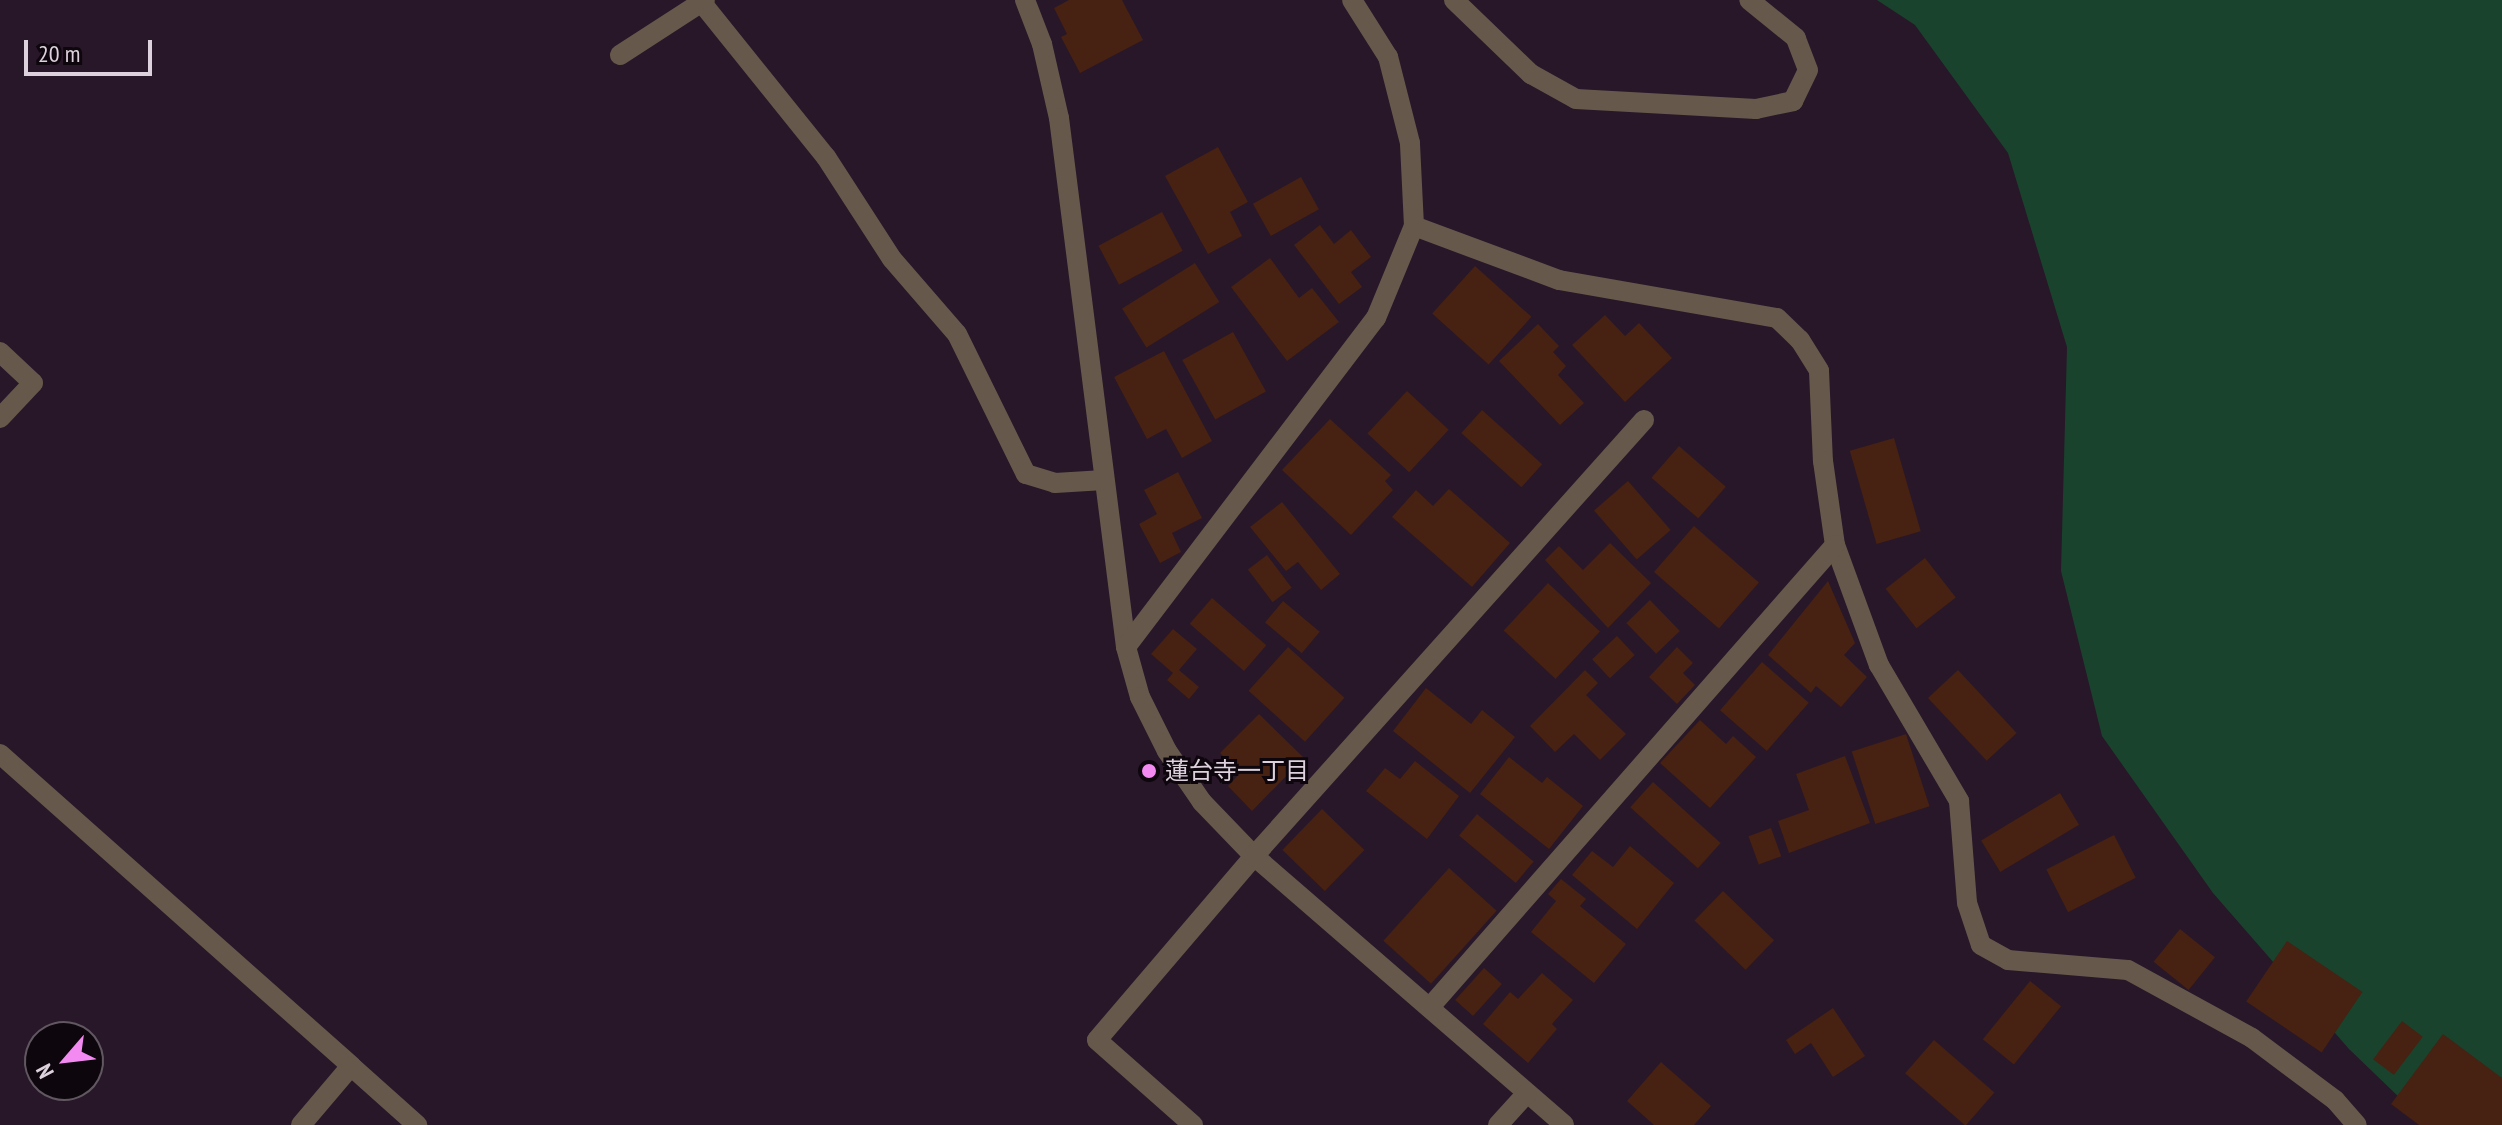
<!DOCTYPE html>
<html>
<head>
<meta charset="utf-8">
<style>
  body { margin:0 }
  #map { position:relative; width:2502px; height:1125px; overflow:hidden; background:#281729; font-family:"PT Sans Narrow","Noto Sans JP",sans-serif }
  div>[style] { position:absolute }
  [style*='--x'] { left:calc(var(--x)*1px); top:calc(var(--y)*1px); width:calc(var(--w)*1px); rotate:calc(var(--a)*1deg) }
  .green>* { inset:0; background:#1a432d }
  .building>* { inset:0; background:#472111; transform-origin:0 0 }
  .minor>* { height:20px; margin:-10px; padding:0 10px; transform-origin:10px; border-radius:10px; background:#66594b }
  .dots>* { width:22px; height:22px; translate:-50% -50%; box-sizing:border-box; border:4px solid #0d060d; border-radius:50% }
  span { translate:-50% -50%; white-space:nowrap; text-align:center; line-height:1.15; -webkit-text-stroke:6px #0d060d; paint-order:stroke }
  .poi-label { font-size:24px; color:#dcd1dc }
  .left { translate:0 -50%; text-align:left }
  .north { position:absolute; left:24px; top:1021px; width:80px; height:80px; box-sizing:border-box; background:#0d060d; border:2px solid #605760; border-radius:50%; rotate:242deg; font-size:22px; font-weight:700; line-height:32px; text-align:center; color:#dcd1dc }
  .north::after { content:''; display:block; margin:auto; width:28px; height:36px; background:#f38af2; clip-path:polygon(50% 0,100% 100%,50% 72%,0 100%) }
  .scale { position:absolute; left:24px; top:40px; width:128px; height:36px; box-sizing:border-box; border:4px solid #dcd1dc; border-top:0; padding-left:10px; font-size:24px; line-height:28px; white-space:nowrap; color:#dcd1dc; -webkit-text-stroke:6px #0d060d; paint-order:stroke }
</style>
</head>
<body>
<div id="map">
  <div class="green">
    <i style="clip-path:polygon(1877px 0,2502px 0,2502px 1125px,2428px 1125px,2349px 1049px,2213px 893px,2102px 736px,2061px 571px,2067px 347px,2008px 153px,1915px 25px)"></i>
  </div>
  <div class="building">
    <i style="clip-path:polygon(1069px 0,1122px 0,1143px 40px,1080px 73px,1061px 37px,1067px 34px,1054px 8px)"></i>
    <i style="clip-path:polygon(1218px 147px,1248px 202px,1230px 212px,1242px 236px,1208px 254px,1165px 176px)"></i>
    <i style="left:1301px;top:177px;width:37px;height:55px;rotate:61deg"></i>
    <i style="left:1162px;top:212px;width:44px;height:72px;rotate:62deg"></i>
    <i style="clip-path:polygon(1320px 225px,1334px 244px,1351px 230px,1371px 257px,1351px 272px,1362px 287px,1339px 304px,1294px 245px)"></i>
    <i style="clip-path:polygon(1270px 258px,1299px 298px,1312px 288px,1339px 322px,1287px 361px,1231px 287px)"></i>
    <i style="left:1195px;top:263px;width:46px;height:86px;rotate:58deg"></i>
    <i style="left:1475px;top:266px;width:76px;height:64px;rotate:42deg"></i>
    <i style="clip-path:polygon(1605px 315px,1625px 336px,1639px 323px,1672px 358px,1625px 402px,1572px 345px)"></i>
    <i style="clip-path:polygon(1538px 324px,1559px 346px,1553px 352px,1566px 366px,1558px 375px,1584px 403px,1560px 425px,1499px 361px)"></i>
    <i style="left:1233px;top:332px;width:68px;height:58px;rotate:61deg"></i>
    <i style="clip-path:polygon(1164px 351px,1212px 441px,1182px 458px,1166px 429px,1147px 439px,1114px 377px)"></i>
    <i style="left:1407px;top:391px;width:57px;height:58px;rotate:43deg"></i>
    <i style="left:1482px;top:410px;width:81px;height:31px;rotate:42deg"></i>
    <i style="clip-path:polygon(1330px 419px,1391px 475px,1385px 481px,1393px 490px,1351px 535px,1282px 470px)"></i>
    <i style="left:1894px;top:438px;width:97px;height:46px;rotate:74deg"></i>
    <i style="left:1679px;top:446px;width:62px;height:42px;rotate:41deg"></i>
    <i style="clip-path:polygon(1178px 472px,1202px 518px,1172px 533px,1181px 552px,1160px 563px,1139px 524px,1157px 514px,1144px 490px)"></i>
    <i style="left:1628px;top:481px;width:65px;height:45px;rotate:49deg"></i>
    <i style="clip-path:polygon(1449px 489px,1510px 543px,1472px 587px,1392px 517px,1416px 490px,1433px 506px)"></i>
    <i style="clip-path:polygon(1282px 502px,1340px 574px,1321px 590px,1298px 562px,1286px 571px,1250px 527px)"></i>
    <i style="left:1694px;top:526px;width:86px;height:61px;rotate:41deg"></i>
    <i style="clip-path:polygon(1610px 543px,1651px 583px,1608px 628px,1545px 560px,1559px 546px,1583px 570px)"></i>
    <i style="left:1267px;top:555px;width:41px;height:24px;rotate:53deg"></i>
    <i style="left:1925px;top:558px;width:50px;height:50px;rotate:52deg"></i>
    <i style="clip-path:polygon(1828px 581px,1855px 643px,1844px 655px,1867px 677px,1841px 707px,1816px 686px,1811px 693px,1768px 655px)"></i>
    <i style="left:1548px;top:583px;width:71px;height:65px;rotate:43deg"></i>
    <i style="left:1212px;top:598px;width:72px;height:34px;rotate:41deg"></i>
    <i style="left:1650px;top:600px;width:43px;height:33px;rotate:46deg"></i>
    <i style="left:1283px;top:601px;width:48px;height:28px;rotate:40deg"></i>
    <i style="clip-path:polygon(1173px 629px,1197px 649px,1179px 670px,1199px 687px,1189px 699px,1167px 680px,1173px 673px,1151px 654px)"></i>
    <i style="left:1617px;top:636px;width:26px;height:34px;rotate:47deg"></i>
    <i style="left:1288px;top:647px;width:76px;height:59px;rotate:42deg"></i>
    <i style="clip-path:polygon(1677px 647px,1693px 663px,1683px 673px,1695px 685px,1677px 704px,1649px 677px)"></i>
    <i style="left:1762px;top:662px;width:62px;height:64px;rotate:41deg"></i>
    <i style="clip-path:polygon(1585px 670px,1598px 683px,1586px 695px,1626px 734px,1600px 760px,1574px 734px,1555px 752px,1530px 726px)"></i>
    <i style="left:1958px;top:670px;width:86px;height:41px;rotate:47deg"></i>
    <i style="clip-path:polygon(1426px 688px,1471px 724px,1482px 710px,1515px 737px,1470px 793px,1393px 731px)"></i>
    <i style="clip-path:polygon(1259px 714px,1304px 758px,1252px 811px,1228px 786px,1240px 773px,1220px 753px)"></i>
    <i style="clip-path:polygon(1700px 720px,1726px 744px,1733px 736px,1756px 757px,1710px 808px,1660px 763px)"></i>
    <i style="left:1906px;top:734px;width:76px;height:57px;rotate:72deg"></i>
    <i style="clip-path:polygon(1845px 756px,1870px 823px,1789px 853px,1778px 821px,1809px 810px,1796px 774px)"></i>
    <i style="clip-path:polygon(1509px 757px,1542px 783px,1547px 777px,1583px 806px,1549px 849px,1480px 794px)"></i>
    <i style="clip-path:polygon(1415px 761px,1459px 796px,1427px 839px,1366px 791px,1385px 768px,1400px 779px)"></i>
    <i style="left:1653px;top:782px;width:91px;height:34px;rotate:42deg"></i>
    <i style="left:2060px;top:793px;width:37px;height:92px;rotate:59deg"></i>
    <i style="left:1322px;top:809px;width:59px;height:57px;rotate:44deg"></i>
    <i style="left:1477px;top:814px;width:74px;height:28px;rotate:40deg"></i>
    <i style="left:1771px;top:828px;width:30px;height:24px;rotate:70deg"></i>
    <i style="left:2114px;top:835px;width:48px;height:76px;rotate:63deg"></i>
    <i style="clip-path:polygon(1630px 846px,1674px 883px,1637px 929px,1572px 875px,1592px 851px,1613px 867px)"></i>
    <i style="left:1449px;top:868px;width:64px;height:98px;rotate:42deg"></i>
    <i style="clip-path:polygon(1561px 879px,1586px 899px,1580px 906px,1626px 944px,1594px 983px,1531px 932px,1556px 901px,1548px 894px)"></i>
    <i style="left:1723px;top:891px;width:71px;height:41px;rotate:44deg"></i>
    <i style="left:2180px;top:929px;width:45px;height:42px;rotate:39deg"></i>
    <i style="left:2287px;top:941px;width:91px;height:73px;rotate:34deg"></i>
    <i style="left:1484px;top:968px;width:24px;height:43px;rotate:42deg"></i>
    <i style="clip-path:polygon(1542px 973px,1573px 1000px,1552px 1024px,1557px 1029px,1528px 1063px,1483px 1024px,1510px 992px,1518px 999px)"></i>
    <i style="left:2030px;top:981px;width:40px;height:75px;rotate:39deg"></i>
    <i style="clip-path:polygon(1833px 1008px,1865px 1056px,1833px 1077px,1811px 1043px,1795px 1054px,1786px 1040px)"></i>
    <i style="left:2402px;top:1021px;width:26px;height:48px;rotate:37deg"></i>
    <i style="clip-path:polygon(2443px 1034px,2502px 1078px,2502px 1125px,2419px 1125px,2391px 1104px)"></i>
    <i style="left:1934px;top:1040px;width:80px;height:44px;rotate:41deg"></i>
    <i style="clip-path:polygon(1661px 1062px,1711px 1106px,1694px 1125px,1654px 1125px,1627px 1101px)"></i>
  </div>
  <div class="minor">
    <i style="--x:1025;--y:0;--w:47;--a:68.9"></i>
    <i style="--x:1042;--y:44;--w:76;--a:77.1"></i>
    <i style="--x:1059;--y:118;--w:533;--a:82.78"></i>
    <i style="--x:1126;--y:647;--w:52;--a:74.4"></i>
    <i style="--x:1140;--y:697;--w:60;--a:63.4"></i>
    <i style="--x:1167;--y:751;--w:62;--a:55.5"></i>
    <i style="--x:1202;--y:802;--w:75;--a:46.1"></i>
    <i style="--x:1254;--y:856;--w:410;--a:40.9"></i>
    <i style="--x:1454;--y:0;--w:107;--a:43.9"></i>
    <i style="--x:1531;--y:74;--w:51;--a:29.1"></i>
    <i style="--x:1576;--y:99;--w:180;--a:3.2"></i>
    <i style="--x:1756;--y:109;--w:38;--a:-12"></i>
    <i style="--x:1793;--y:101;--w:34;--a:-64"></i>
    <i style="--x:1808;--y:70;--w:34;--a:-111"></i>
    <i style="--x:1796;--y:38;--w:60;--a:-141"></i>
    <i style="--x:702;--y:3;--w:198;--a:51.2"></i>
    <i style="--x:826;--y:157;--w:121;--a:57.1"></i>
    <i style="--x:892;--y:259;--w:99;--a:49.1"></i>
    <i style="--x:957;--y:334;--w:156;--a:63.8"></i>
    <i style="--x:1026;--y:474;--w:30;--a:17"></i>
    <i style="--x:1055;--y:483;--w:49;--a:-3.5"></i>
    <i style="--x:620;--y:55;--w:101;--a:-32.9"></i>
    <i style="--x:1414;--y:226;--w:155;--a:20.4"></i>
    <i style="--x:1559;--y:280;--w:221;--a:9.9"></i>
    <i style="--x:1777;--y:318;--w:32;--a:44"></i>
    <i style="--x:1800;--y:340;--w:36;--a:58"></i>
    <i style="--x:1819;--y:371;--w:90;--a:87.5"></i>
    <i style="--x:1823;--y:461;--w:85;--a:81.9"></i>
    <i style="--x:1835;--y:545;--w:128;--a:69.9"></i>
    <i style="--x:1879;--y:665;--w:158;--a:59.5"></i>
    <i style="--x:1959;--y:801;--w:102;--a:85.5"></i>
    <i style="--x:1967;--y:903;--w:44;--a:71.6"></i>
    <i style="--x:1981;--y:945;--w:31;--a:29"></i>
    <i style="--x:2008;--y:960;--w:120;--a:4.8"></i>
    <i style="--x:2128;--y:970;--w:141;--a:28.7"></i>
    <i style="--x:2252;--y:1038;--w:104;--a:36.8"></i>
    <i style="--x:2335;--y:1100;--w:33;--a:49"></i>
    <i style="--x:0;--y:352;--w:45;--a:43.2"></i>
    <i style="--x:33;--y:383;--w:48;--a:133.3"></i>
    <i style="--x:1126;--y:647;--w:413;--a:-52.8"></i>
    <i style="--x:1376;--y:318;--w:100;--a:-67.6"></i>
    <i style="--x:1414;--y:226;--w:83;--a:-92.8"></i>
    <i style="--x:1410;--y:143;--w:89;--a:-104.3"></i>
    <i style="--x:1388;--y:57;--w:67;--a:-122.3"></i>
    <i style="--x:0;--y:754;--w:470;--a:41.6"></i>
    <i style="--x:1430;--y:1007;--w:614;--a:-48.76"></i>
    <i style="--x:301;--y:1125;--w:77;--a:-49.7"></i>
    <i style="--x:351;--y:1066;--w:89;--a:41.8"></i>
    <i style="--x:1193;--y:1125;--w:128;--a:-138.5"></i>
    <i style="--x:1097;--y:1040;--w:242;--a:-49.5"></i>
    <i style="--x:1254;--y:856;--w:585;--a:-48.19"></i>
    <i style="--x:1498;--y:1125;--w:43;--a:-47.8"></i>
  </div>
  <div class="dots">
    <i style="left:1149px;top:771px;background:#f38af2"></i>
  </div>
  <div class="poi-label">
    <span class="left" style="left:1165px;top:771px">蓮台寺一丁目</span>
  </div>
  <div class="north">N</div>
  <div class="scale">20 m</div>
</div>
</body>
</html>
